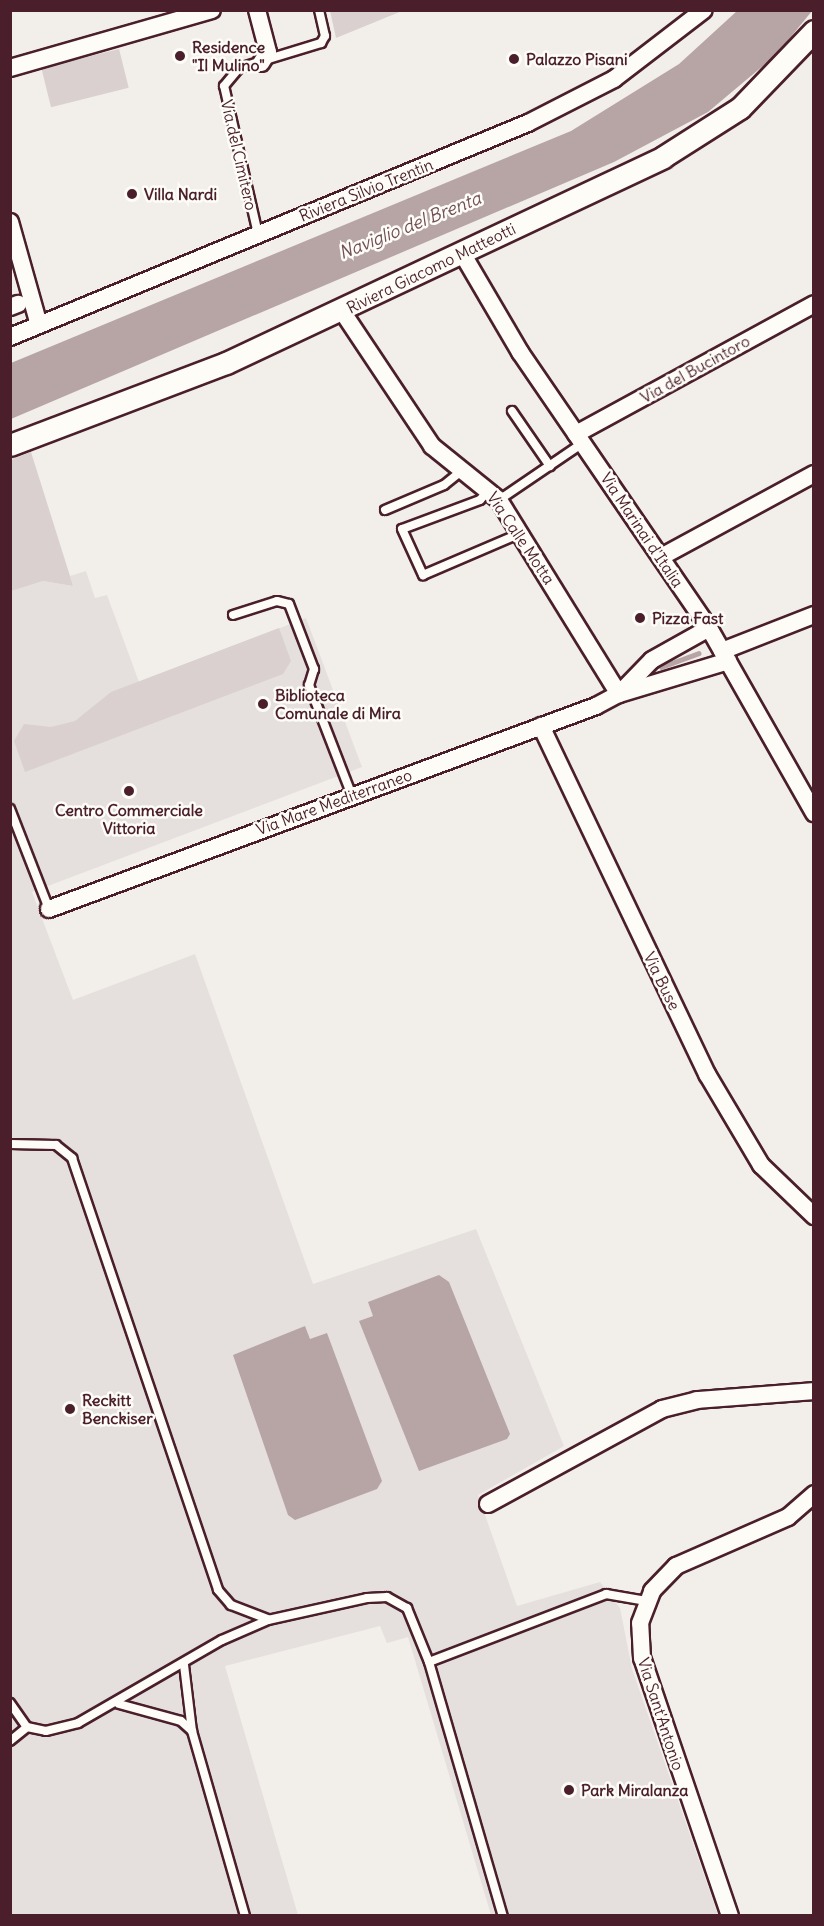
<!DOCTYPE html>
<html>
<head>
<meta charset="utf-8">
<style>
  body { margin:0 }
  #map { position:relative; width:824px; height:1926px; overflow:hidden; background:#f2efeb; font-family:Delius,sans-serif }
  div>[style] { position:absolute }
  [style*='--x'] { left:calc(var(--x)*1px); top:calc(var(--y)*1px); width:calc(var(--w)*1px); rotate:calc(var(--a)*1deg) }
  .built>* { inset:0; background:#e5dfdd }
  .green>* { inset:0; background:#d9d0cf; transform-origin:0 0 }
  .water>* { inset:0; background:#b7a5a6 }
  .stream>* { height:5px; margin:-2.5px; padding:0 2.5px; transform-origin:2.5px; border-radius:2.5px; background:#b7a5a6 }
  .roads { filter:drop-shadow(2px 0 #4a1f2b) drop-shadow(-2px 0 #4a1f2b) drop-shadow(0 2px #4a1f2b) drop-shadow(0 -2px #4a1f2b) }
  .service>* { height:8px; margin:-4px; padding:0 4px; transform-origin:4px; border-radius:4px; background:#fdfcf7 }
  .minor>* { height:16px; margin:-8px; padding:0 8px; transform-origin:8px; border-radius:8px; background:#fdfcf7 }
  .tertiary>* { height:21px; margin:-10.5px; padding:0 10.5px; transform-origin:10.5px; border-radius:10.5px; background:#fdfcf7 }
  .dots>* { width:16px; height:16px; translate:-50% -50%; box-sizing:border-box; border:3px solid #fdfcf7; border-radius:50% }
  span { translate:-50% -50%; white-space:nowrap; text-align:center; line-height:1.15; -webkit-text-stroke:5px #fdfcf7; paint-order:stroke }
  .poi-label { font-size:16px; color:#4a1f2b; font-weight:700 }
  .left { translate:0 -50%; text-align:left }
  .street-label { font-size:16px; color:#4a1f2b }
  .water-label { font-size:18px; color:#704e56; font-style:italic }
  .frame { position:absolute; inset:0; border:12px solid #4a1f2b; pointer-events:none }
</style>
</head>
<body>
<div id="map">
  <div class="built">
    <i style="clip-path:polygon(86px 571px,95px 598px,107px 595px,139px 682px,306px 618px,362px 767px,32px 892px,73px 1000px,195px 954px,313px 1284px,476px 1229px,564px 1446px,478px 1495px,517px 1606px,600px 1582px,620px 1608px,632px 1669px,718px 1915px,491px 1915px,408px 1637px,387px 1643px,380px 1626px,225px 1666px,298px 1915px,11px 1915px,10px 591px,43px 581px,73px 586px,70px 576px)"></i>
  </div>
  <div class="green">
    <i style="clip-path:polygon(330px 11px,330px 10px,402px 11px,336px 38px)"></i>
    <i style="left:119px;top:49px;width:40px;height:80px;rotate:76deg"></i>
    <i style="clip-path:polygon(31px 452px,70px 576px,73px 586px,43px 581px,11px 591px,11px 460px)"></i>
    <i style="clip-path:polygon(279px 628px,291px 661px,283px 674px,25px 772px,14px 741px,24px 724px,51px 727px,75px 721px,111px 692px)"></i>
  </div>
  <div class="water">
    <i style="clip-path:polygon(737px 11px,812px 11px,776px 55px,708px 112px,614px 162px,11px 419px,11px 363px,571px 131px,679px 64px)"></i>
    <i style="clip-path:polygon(439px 1275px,449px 1282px,510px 1434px,507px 1439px,419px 1471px,359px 1321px,373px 1316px,368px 1302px)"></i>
    <i style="clip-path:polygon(305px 1326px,310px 1339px,327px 1333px,382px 1481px,377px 1489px,295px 1520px,288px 1515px,233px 1355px)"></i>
  </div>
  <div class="stream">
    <i style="--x:661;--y:667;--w:40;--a:-20.2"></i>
  </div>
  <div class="roads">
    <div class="service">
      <i style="--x:258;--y:234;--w:152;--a:-102.9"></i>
      <i style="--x:224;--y:86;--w:23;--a:-50"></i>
      <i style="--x:239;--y:68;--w:86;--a:-17"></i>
      <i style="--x:321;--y:43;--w:8;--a:-60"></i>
      <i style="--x:325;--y:36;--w:27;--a:-103"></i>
      <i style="--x:512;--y:411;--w:67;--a:55.4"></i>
      <i style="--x:489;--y:490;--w:13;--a:132"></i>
      <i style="--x:480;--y:500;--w:83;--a:159.6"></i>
      <i style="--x:402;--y:529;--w:51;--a:65.5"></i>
      <i style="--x:423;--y:575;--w:107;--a:-23.2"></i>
      <i style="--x:499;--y:500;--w:102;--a:-34.2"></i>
      <i style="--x:385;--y:510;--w:64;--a:-23"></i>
      <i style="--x:444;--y:485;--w:21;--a:-39"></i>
      <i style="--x:233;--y:615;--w:46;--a:-17.7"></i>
      <i style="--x:277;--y:601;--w:12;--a:14"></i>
      <i style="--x:289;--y:604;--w:70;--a:69"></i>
      <i style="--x:314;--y:669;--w:17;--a:107"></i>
      <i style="--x:309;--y:685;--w:119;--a:68.8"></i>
      <i style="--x:10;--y:809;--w:107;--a:68.7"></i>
      <i style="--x:10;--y:1144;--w:46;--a:1.2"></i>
      <i style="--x:56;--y:1145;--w:21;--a:39"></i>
      <i style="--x:72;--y:1158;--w:456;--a:71.3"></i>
      <i style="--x:218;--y:1590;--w:20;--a:49"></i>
      <i style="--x:231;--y:1605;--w:40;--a:21"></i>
      <i style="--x:429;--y:1662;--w:265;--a:73.8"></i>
      <i style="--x:184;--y:1665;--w:66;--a:83.1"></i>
      <i style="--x:192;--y:1731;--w:192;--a:74"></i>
      <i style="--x:10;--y:1703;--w:29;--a:55"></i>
      <i style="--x:27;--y:1727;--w:19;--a:12"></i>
      <i style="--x:46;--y:1731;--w:33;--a:-14"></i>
      <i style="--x:78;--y:1723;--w:166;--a:-30"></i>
      <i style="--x:222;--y:1640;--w:50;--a:-23.5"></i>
      <i style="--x:268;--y:1620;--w:101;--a:-12.5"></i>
      <i style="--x:367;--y:1598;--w:20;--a:-3"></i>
      <i style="--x:387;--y:1597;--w:23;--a:29"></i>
      <i style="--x:407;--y:1608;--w:58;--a:67.8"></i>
      <i style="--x:429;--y:1662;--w:190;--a:-21"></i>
      <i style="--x:606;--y:1594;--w:41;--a:9.9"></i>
      <i style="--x:119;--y:1704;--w:64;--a:15.3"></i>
      <i style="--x:181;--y:1721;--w:15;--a:42"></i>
      <i style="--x:10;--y:1741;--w:22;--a:-39"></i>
    </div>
    <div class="minor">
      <i style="--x:257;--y:10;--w:43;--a:75.3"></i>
      <i style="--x:268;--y:52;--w:13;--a:122"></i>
      <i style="--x:10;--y:68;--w:210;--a:-16"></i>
      <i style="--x:10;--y:222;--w:107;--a:74.3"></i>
      <i style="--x:462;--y:253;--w:115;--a:59.6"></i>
      <i style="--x:520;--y:352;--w:335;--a:55.6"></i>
      <i style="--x:709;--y:628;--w:213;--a:60.4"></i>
      <i style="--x:10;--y:307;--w:9;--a:-21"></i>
      <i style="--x:342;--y:311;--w:162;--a:56.3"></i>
      <i style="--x:432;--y:446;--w:86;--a:38.9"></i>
      <i style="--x:499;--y:500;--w:228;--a:58.3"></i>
      <i style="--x:10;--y:337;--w:560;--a:-22.45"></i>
      <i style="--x:528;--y:123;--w:97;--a:-27.1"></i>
      <i style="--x:614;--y:79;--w:113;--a:-37.5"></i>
      <i style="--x:576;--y:434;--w:271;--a:-28.6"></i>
      <i style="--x:661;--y:557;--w:174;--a:-28.5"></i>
      <i style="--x:722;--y:651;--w:99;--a:-21.4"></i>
      <i style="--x:619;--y:694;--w:114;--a:-16.8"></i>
      <i style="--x:541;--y:726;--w:386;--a:64.5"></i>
      <i style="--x:707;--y:1074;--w:106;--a:59.3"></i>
      <i style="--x:761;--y:1165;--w:74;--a:43.9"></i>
      <i style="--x:49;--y:909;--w:583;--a:-20.36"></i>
      <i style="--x:596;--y:706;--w:26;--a:-28"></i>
      <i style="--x:619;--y:694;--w:47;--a:-45.9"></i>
      <i style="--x:652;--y:660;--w:65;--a:-29.3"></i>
      <i style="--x:488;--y:1504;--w:198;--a:-28.6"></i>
      <i style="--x:662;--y:1409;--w:36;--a:-14"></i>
      <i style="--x:697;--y:1400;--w:117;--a:-4.4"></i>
      <i style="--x:730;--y:1916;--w:273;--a:-108.8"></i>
      <i style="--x:642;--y:1658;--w:35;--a:-93"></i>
      <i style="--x:640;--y:1623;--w:34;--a:-69"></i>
      <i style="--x:652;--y:1591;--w:35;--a:-46"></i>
      <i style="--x:676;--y:1566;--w:122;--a:-23.6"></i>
      <i style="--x:788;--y:1517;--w:35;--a:-41"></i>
    </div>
    <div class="tertiary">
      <i style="--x:10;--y:445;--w:231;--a:-20.8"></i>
      <i style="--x:226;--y:363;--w:483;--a:-25.2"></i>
      <i style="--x:663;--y:157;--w:91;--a:-32.5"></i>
      <i style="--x:740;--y:108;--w:107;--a:-46.1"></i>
    </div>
  </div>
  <div class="dots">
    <i style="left:180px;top:56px;background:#4a1f2b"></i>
    <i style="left:514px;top:59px;background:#4a1f2b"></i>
    <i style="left:132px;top:194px;background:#4a1f2b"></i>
    <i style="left:640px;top:618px;background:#4a1f2b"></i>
    <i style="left:263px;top:704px;background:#4a1f2b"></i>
    <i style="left:129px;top:791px;background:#4a1f2b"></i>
    <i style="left:70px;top:1409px;background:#4a1f2b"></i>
    <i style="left:569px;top:1790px;background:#4a1f2b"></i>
  </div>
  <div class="poi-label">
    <span class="left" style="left:192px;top:56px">Residence<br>"Il Mulino"</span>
    <span class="left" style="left:526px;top:59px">Palazzo Pisani</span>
    <span class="left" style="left:144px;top:194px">Villa Nardi</span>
    <span class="left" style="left:652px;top:618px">Pizza Fast</span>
    <span class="left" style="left:275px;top:704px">Biblioteca<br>Comunale di Mira</span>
    <span style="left:129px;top:819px">Centro Commerciale<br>Vittoria</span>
    <span class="left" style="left:82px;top:1409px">Reckitt<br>Benckiser</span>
    <span class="left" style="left:581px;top:1790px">Park Miralanza</span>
  </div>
  <div class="street-label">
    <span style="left:239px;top:155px;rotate:77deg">Via del Cimitero</span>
    <span style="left:366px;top:190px;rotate:-22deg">Riviera Silvio Trentin</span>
    <span style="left:431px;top:268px;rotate:-26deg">Riviera Giacomo Matteotti</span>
    <span style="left:695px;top:369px;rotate:-29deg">Via del Bucintoro</span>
    <span style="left:642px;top:530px;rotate:56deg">Via Marinai d'Italia</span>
    <span style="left:521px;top:538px;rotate:56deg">Via Calle Motta</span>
    <span style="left:334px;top:802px;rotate:-20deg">Via Mare Mediterraneo</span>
    <span style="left:662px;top:981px;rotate:64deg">Via Buse</span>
    <span style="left:661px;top:1714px;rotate:72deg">Via Sant'Antonio</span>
  </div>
  <div class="water-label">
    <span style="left:410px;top:226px;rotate:-22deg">Naviglio del Brenta</span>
  </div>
  <div class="frame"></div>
</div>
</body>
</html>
